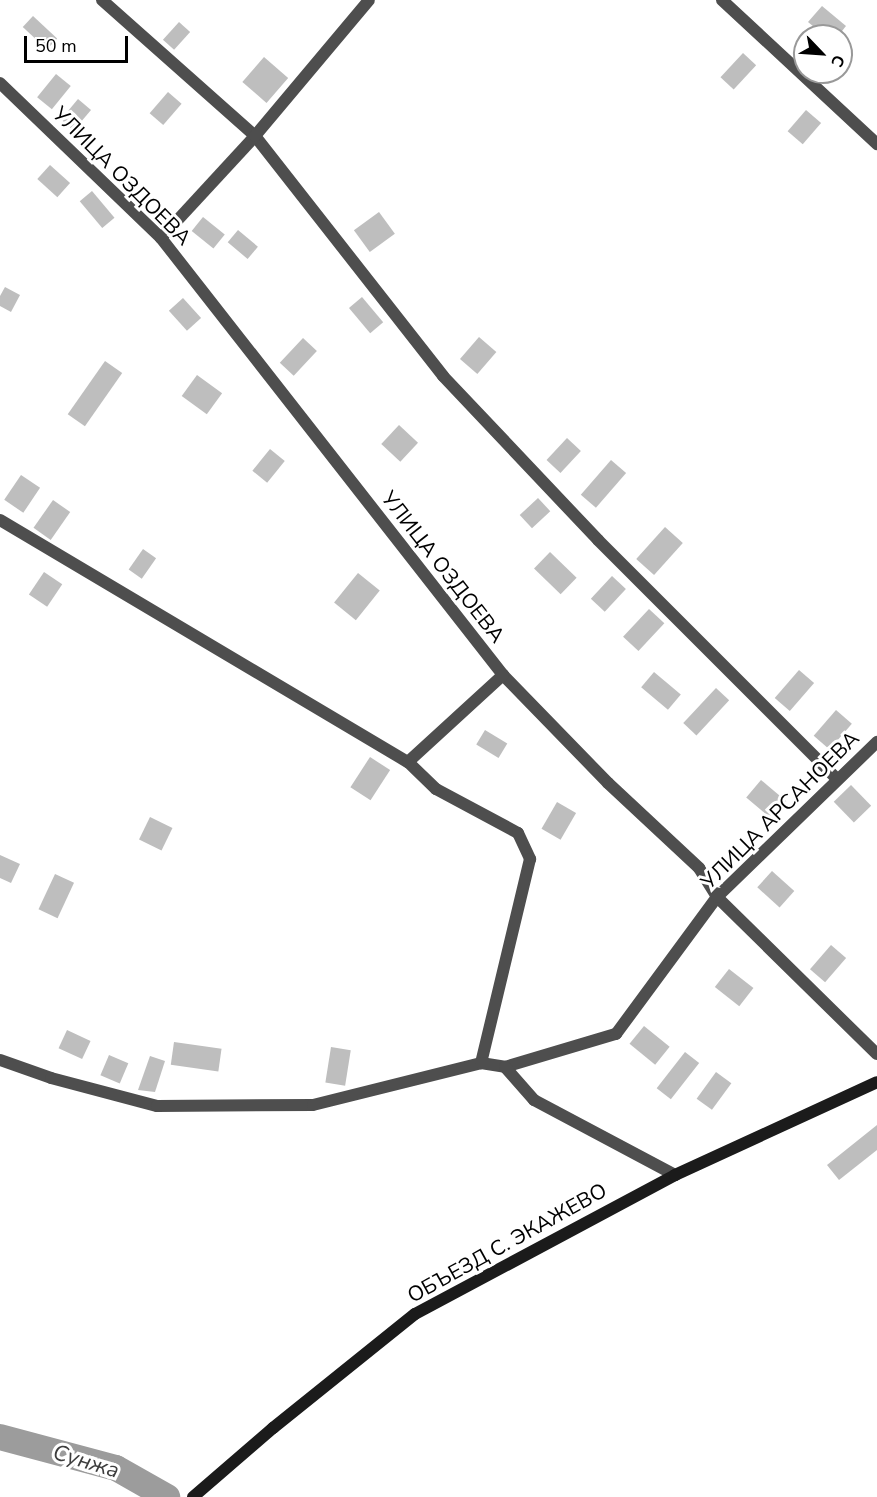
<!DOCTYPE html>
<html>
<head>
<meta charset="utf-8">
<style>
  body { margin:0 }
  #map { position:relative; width:877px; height:1497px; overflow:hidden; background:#fff; font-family:"Nunito Sans",sans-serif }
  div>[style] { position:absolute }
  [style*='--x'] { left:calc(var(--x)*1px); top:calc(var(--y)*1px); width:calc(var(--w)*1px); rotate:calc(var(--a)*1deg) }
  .river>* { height:26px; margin:-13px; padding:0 13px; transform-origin:13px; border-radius:13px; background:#9c9c9c }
  .building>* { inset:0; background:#bebebe; transform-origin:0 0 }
  .minor>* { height:12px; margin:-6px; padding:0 6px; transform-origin:6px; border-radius:6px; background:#4e4e4e }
  .secondary>* { height:12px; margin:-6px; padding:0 6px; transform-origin:6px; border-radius:6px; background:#1b1b1b }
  span { translate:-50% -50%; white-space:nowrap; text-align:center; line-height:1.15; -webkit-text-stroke:6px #fff; paint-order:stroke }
  .street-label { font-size:21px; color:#000 }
  .water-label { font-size:22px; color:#3d3d3d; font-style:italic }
  .north { position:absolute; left:793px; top:24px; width:60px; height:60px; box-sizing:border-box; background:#fff; border:2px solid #999; border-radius:50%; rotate:115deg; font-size:16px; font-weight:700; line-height:24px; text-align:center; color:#000 }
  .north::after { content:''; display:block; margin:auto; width:21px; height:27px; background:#000; clip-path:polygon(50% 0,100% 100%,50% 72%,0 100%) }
  .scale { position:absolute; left:24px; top:36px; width:104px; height:27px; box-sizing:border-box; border:3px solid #000; border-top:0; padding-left:8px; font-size:18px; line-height:21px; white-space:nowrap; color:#000; -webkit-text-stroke:4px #fff; paint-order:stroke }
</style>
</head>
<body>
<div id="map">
  <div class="river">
    <i style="--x:0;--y:1437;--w:120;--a:15"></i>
    <i style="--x:116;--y:1468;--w:59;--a:29.6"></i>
  </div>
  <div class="building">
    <i style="clip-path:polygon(822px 6px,846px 26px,838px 36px,825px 36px,808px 22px)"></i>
    <i style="left:33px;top:16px;width:33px;height:15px;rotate:43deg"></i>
    <i style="left:179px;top:22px;width:15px;height:24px;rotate:42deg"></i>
    <i style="left:743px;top:53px;width:18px;height:33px;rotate:43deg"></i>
    <i style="left:264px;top:57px;width:32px;height:33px;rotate:41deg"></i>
    <i style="left:56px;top:74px;width:19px;height:30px;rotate:39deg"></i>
    <i style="left:168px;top:92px;width:18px;height:28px;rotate:41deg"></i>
    <i style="left:78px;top:99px;width:17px;height:27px;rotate:40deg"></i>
    <i style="left:806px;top:110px;width:20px;height:28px;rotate:41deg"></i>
    <i style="left:50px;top:165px;width:27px;height:19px;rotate:42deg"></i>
    <i style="left:92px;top:191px;width:35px;height:16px;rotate:50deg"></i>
    <i style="left:379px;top:212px;width:27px;height:31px;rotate:54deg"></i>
    <i style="left:203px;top:217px;width:28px;height:18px;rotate:39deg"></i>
    <i style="left:238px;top:230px;width:26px;height:16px;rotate:40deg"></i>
    <i style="clip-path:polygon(5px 287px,20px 295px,11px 312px,0 306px,0 296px)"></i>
    <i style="left:362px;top:297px;width:33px;height:17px;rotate:50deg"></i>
    <i style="left:183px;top:298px;width:27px;height:19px;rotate:48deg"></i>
    <i style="left:479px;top:337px;width:23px;height:29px;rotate:41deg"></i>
    <i style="left:303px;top:338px;width:19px;height:34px;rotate:43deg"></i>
    <i style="left:105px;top:361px;width:21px;height:65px;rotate:35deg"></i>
    <i style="left:197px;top:375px;width:31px;height:26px;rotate:36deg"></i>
    <i style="left:399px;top:425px;width:26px;height:26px;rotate:43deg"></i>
    <i style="left:567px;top:438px;width:19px;height:30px;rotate:43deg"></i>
    <i style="left:270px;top:449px;width:19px;height:28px;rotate:39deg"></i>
    <i style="left:611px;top:460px;width:20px;height:46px;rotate:41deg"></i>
    <i style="left:21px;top:475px;width:23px;height:30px;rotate:34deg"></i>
    <i style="left:538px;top:498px;width:18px;height:25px;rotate:47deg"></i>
    <i style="left:53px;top:500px;width:21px;height:34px;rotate:35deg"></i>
    <i style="left:665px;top:527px;width:24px;height:43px;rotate:42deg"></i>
    <i style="left:143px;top:549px;width:16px;height:25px;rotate:35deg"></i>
    <i style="left:550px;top:552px;width:37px;height:23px;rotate:44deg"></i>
    <i style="left:44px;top:572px;width:22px;height:27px;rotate:34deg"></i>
    <i style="left:358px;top:573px;width:28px;height:38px;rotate:39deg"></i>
    <i style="left:612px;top:576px;width:19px;height:31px;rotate:43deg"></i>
    <i style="left:649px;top:609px;width:21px;height:38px;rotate:43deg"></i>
    <i style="left:799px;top:670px;width:20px;height:37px;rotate:41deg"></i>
    <i style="left:654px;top:672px;width:35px;height:20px;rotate:40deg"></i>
    <i style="left:716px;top:688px;width:18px;height:48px;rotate:43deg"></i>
    <i style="left:836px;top:710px;width:21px;height:34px;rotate:41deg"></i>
    <i style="left:485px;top:730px;width:26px;height:17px;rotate:31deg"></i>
    <i style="left:370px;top:757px;width:24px;height:36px;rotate:33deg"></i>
    <i style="left:761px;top:780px;width:33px;height:23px;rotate:40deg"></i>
    <i style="left:851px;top:785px;width:29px;height:24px;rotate:46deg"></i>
    <i style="left:557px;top:802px;width:22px;height:31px;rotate:30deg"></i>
    <i style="left:150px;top:817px;width:25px;height:25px;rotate:26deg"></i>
    <i style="clip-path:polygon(0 855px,20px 864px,11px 883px,0 878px)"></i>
    <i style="left:772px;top:871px;width:30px;height:22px;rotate:42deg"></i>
    <i style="left:55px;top:874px;width:21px;height:39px;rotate:25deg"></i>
    <i style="left:831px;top:945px;width:20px;height:32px;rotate:41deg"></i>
    <i style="left:729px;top:969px;width:31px;height:23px;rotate:38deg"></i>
    <i style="left:644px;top:1026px;width:33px;height:23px;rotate:39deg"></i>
    <i style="left:67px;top:1030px;width:26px;height:20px;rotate:25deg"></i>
    <i style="left:174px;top:1042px;width:48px;height:23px;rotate:8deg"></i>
    <i style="left:331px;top:1047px;width:20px;height:36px;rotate:9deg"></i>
    <i style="left:685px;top:1052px;width:18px;height:46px;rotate:38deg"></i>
    <i style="left:109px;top:1055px;width:21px;height:22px;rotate:23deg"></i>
    <i style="clip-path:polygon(150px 1056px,165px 1061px,155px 1092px,138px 1090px)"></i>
    <i style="left:716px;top:1072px;width:19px;height:33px;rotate:36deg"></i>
    <i style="clip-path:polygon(877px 1125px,877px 1150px,839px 1180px,827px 1165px)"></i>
  </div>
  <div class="minor">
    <i style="--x:102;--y:0;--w:205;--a:41.6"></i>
    <i style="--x:255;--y:136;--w:305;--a:51.9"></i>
    <i style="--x:443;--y:376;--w:226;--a:46.6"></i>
    <i style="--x:598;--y:540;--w:338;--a:45"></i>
    <i style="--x:722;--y:0;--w:212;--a:42.9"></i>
    <i style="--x:0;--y:83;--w:223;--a:43.9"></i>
    <i style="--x:161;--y:238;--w:555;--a:51.95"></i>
    <i style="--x:503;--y:675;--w:151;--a:45.8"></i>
    <i style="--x:608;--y:783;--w:125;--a:43"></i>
    <i style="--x:699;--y:868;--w:34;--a:58"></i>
    <i style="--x:717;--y:897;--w:224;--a:44.5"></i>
    <i style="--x:161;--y:238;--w:139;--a:-47.3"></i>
    <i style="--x:255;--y:136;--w:177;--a:-50"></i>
    <i style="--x:0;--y:520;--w:474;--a:30.7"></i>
    <i style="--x:408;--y:762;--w:129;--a:-42.5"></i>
    <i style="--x:408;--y:762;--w:39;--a:44"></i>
    <i style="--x:436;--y:789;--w:93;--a:28.2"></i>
    <i style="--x:518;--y:833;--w:29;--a:65"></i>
    <i style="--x:530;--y:859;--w:210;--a:103.5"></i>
    <i style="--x:0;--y:1060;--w:54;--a:19.4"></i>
    <i style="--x:51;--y:1078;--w:110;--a:14.8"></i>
    <i style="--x:157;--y:1106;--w:156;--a:-0.4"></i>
    <i style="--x:313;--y:1105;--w:173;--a:-14"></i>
    <i style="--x:481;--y:1063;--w:24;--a:9"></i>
    <i style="--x:505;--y:1067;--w:116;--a:-16.6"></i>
    <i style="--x:616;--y:1034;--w:170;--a:-53.6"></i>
    <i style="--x:717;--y:897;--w:223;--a:-44.1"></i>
    <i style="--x:505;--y:1067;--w:44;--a:48.7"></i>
    <i style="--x:534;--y:1100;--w:160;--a:28"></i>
  </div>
  <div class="secondary">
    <i style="--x:193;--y:1497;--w:106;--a:-40.8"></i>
    <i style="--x:273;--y:1428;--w:182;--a:-38.8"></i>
    <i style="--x:415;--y:1314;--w:295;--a:-28.1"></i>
    <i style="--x:675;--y:1175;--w:222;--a:-24.7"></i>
  </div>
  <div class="street-label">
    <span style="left:122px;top:176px;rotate:45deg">УЛИЦА ОЗДОЕВА</span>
    <span style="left:443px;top:567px;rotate:52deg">УЛИЦА ОЗДОЕВА</span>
    <span style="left:780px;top:810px;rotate:-45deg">УЛИЦА АРСАНОЕВА</span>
    <span style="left:507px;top:1243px;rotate:-29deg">ОБЪЕЗД С. ЭКАЖЕВО</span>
  </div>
  <div class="water-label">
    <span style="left:86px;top:1462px;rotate:17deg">Сунжа</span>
  </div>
  <div class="north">С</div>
  <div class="scale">50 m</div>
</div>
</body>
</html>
